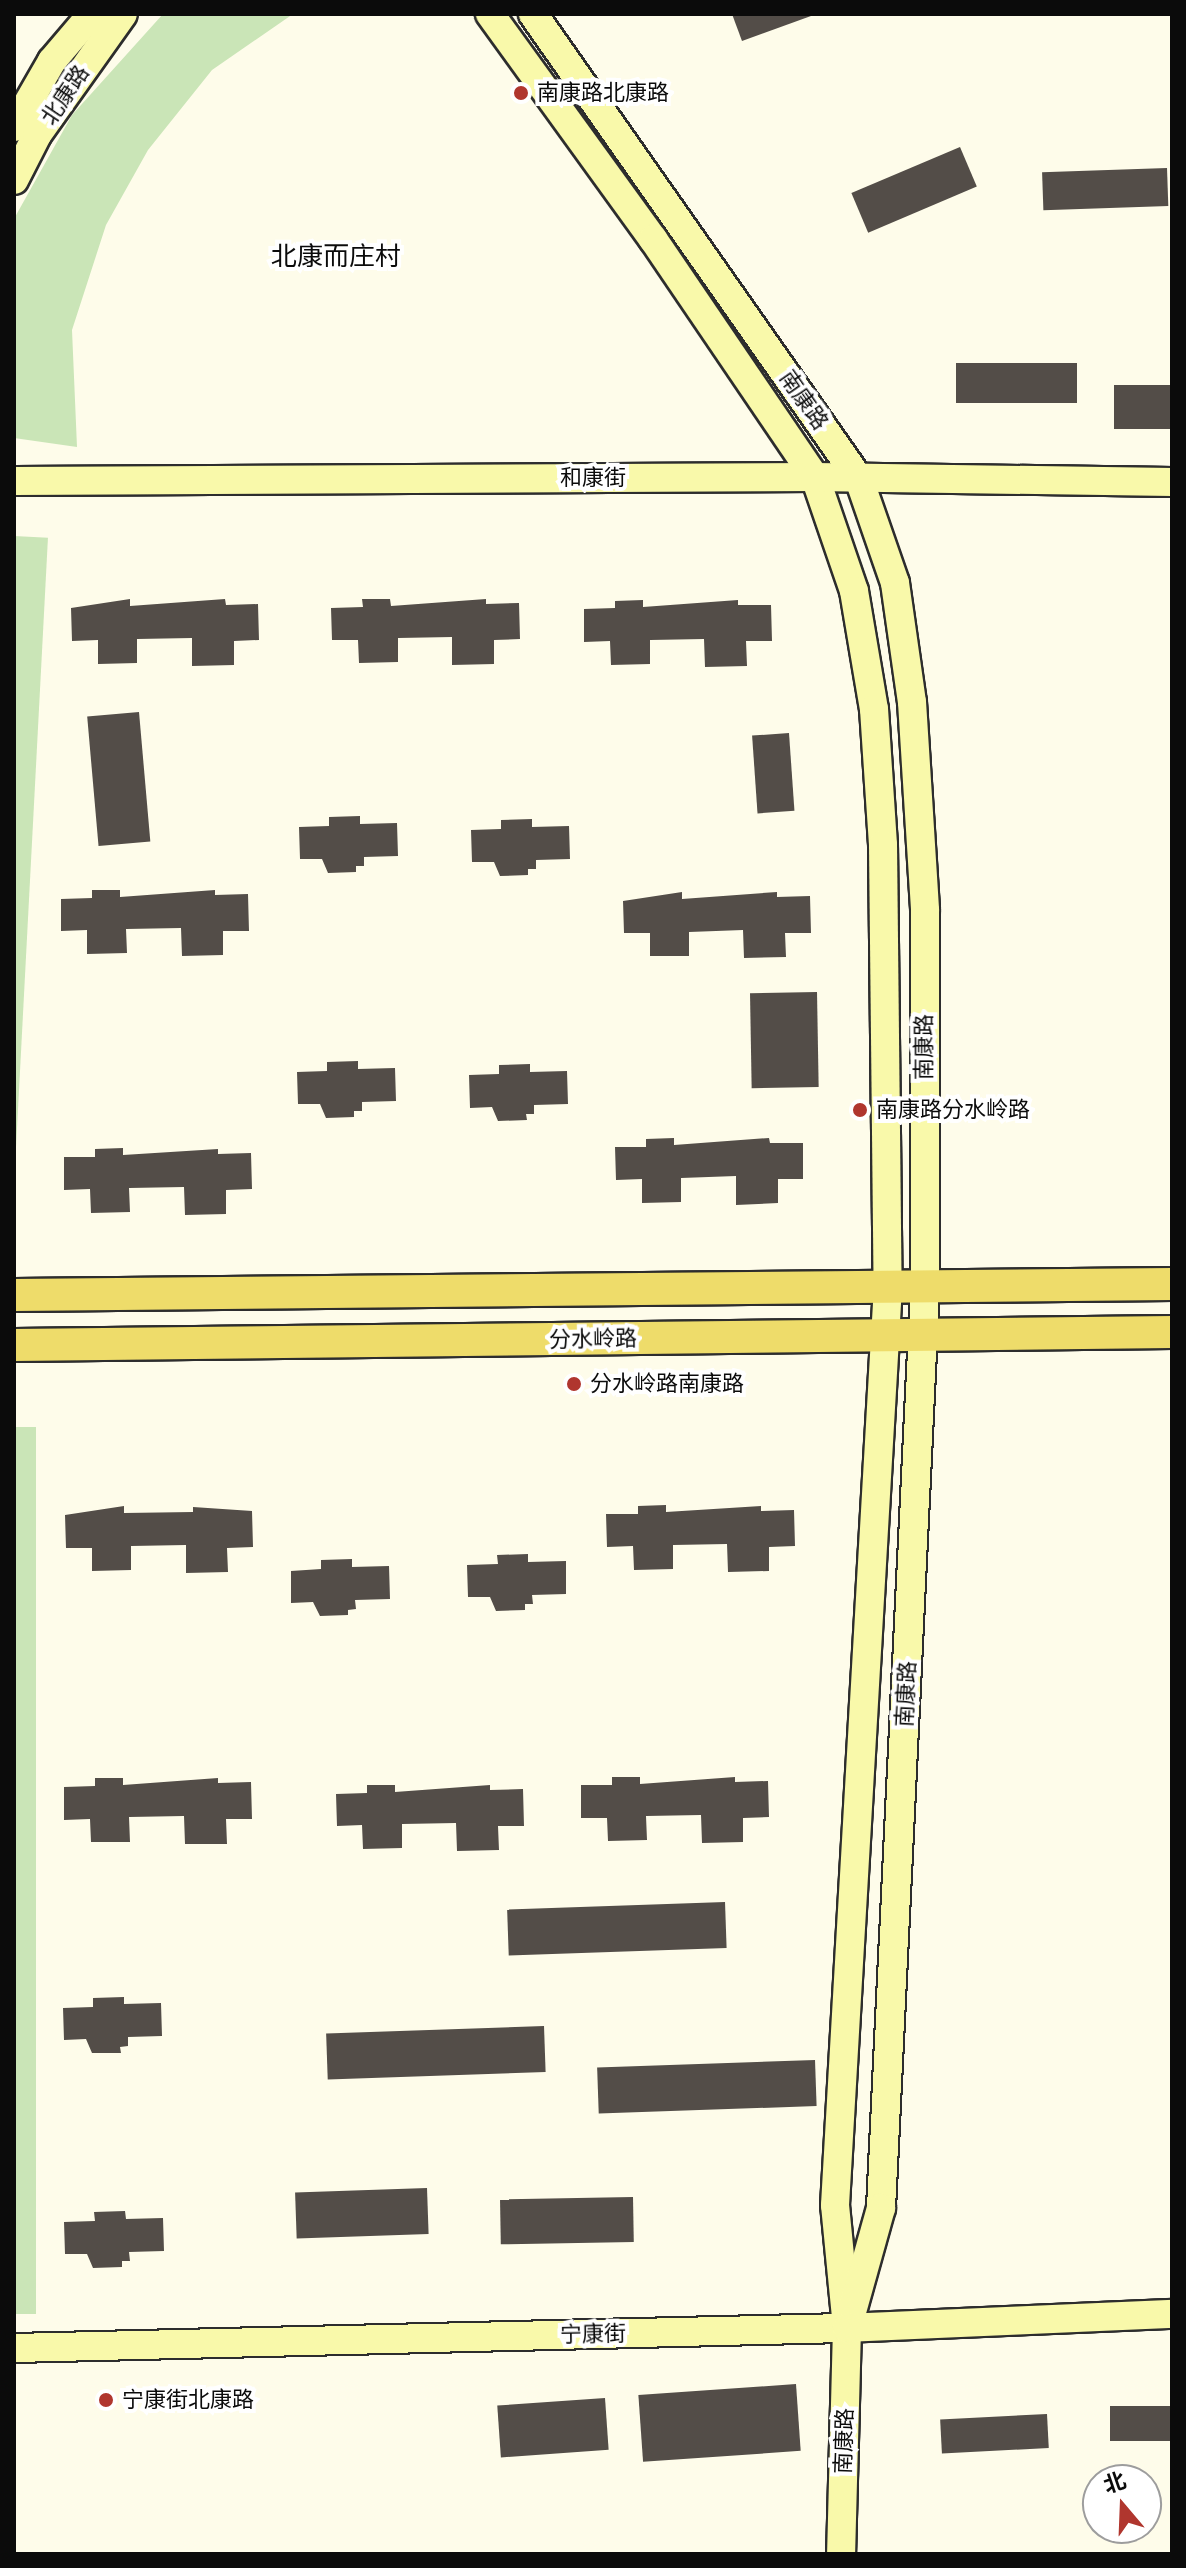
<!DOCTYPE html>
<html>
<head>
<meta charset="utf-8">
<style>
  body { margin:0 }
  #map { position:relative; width:1186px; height:2568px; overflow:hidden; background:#fefcea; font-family:"Times New Roman","Noto Sans SC",serif }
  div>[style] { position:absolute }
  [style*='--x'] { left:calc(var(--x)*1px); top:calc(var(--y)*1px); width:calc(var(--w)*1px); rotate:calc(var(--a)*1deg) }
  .green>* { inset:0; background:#cae5b7; transform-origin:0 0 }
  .building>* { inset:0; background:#534d48; transform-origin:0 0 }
  .roads { filter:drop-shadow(2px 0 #2d2d2d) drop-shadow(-2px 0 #2d2d2d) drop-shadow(0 2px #2d2d2d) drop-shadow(0 -2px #2d2d2d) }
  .secondary>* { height:28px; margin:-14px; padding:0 14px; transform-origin:14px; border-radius:14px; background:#f9f9aa }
  .primary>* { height:32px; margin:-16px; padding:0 16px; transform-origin:16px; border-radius:16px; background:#eedc6a }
  .dots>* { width:22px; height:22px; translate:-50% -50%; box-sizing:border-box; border:4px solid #fff; border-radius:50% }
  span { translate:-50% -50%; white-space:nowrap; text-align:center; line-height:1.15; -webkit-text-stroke:8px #fff; paint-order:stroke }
  .poi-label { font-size:22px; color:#0b0b0b }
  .left { translate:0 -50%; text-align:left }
  .street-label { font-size:22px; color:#0b0b0b }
  .quarter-label { font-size:26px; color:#0b0b0b }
  .frame { position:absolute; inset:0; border:16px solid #0b0b0b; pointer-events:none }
  .north { position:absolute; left:1082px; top:2464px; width:80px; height:80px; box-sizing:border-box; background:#fff; border:2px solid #9d9d9d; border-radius:50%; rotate:341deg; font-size:22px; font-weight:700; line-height:32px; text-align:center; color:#0b0b0b }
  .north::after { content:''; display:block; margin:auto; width:28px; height:36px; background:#b0362e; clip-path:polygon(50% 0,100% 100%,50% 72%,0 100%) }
</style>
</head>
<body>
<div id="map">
  <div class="green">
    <i style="clip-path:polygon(163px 14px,293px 14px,212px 70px,148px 150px,106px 225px,72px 330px,77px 447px,14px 438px,15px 217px,72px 115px)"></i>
    <i style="left:14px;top:536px;width:34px;height:696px;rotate:3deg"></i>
    <i style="left:36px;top:1427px;width:887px;height:22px;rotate:90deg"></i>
  </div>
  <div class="building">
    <i style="clip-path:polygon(732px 14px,810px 14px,811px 16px,742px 41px)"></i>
    <i style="left:960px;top:147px;width:43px;height:118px;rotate:67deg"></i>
    <i style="left:1167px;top:168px;width:38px;height:125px;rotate:88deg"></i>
    <i style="left:956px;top:363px;width:121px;height:40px"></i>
    <i style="left:1172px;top:385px;width:44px;height:58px;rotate:90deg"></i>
    <i style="clip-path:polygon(130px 599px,130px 606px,225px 599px,226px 605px,258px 604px,259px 640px,234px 641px,234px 665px,192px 666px,192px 638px,137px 639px,137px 663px,98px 664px,98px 640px,72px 641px,71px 608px)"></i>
    <i style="clip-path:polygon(362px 599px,390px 599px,391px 606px,486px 599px,486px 604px,519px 603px,520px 639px,494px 640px,494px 664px,452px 665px,452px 637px,398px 638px,398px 662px,359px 663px,358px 640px,332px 640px,331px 608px,363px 607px)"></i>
    <i style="clip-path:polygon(643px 600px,643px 607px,738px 600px,738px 605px,771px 605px,772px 641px,746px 641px,747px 666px,705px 667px,704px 639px,650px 640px,650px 664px,611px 665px,610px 641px,584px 642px,584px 609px,615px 608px,615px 601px)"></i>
    <i style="left:139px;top:712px;width:130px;height:52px;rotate:85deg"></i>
    <i style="left:789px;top:733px;width:78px;height:37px;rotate:86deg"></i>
    <i style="clip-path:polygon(360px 816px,360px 824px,397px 823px,398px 856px,364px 857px,364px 866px,356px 866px,356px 872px,328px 873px,322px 859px,300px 859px,299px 827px,329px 826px,329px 817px)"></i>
    <i style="clip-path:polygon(532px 819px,532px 827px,569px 826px,570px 859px,536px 860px,536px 869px,528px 869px,528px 875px,500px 876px,494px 862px,472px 862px,471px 830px,501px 829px,501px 820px)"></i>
    <i style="clip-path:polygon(92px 890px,120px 890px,120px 897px,215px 890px,215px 895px,248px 894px,249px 931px,223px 931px,223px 955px,182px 956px,181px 928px,126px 929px,127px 953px,87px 954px,87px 930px,61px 931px,61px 899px,92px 898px)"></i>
    <i style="clip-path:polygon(682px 892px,682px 899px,777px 892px,777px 897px,810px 896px,811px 933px,785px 933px,786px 957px,744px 958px,743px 930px,689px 932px,689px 956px,650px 956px,650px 933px,624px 933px,623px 901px)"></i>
    <i style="left:817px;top:992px;width:95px;height:67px;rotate:89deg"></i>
    <i style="clip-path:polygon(358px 1061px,358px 1069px,395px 1068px,396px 1101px,362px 1102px,362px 1111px,354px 1111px,354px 1117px,326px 1118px,320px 1104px,298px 1104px,297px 1072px,327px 1071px,327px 1062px)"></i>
    <i style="clip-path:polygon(530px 1064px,530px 1072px,567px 1071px,568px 1104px,534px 1105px,534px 1114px,526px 1114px,527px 1120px,498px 1121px,492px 1107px,470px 1108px,469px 1075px,499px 1074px,499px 1065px)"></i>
    <i style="clip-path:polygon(674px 1138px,674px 1145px,769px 1138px,770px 1143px,803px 1143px,803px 1179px,778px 1179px,778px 1203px,736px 1205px,736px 1176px,681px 1178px,681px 1202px,642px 1203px,642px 1179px,616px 1180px,615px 1147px,646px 1147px,646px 1139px)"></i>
    <i style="clip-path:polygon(123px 1148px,123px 1155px,218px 1149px,218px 1154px,251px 1153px,252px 1189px,226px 1190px,226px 1214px,185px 1215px,184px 1187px,129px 1188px,130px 1212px,91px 1213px,90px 1189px,64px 1190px,64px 1157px,95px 1157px,95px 1149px)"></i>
    <i style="clip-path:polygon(666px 1505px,666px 1512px,761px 1506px,761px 1511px,794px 1510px,795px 1546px,769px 1547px,769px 1571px,728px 1572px,727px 1544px,673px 1545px,673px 1569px,634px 1570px,633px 1546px,607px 1547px,606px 1514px,638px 1514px,638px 1506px)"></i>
    <i style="clip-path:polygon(124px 1506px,124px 1513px,193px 1512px,193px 1507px,252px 1511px,253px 1547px,227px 1548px,228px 1572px,186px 1573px,186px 1545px,131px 1546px,131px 1570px,92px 1571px,92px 1548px,66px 1548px,65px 1515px)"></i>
    <i style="clip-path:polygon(528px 1554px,528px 1562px,566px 1561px,566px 1594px,532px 1595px,533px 1604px,525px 1604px,525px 1610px,496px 1611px,490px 1597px,468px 1597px,467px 1565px,498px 1564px,497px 1555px)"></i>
    <i style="clip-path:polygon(352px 1559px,352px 1567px,389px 1566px,390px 1599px,355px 1600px,356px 1609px,348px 1610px,348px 1615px,320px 1616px,313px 1602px,291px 1603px,291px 1571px,321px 1569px,321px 1560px)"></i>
    <i style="clip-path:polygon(612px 1777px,640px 1777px,640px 1784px,735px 1777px,735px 1782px,768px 1781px,769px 1817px,743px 1818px,743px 1842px,702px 1843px,701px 1815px,646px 1816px,647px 1840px,608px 1841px,607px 1818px,581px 1818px,581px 1785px,612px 1785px)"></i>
    <i style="clip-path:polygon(95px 1778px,123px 1778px,123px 1785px,218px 1778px,218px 1783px,251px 1782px,252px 1819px,226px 1819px,227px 1844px,185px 1844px,184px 1816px,129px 1817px,130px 1842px,91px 1842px,90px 1819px,64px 1820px,64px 1787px,95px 1786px)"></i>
    <i style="clip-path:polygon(367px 1785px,395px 1785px,395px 1792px,490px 1785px,490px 1790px,523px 1789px,524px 1826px,498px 1826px,499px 1850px,457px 1851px,456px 1823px,402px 1824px,402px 1848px,363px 1849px,362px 1825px,337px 1826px,336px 1794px,367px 1793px)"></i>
    <i style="left:725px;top:1902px;width:46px;height:218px;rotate:88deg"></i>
    <i style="clip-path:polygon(124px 1997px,124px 2004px,161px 2003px,162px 2036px,128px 2037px,128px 2046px,120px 2047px,121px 2053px,92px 2053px,86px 2039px,64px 2040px,63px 2008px,93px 2007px,93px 1998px)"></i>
    <i style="left:544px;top:2026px;width:46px;height:218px;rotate:88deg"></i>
    <i style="left:815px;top:2060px;width:46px;height:218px;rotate:88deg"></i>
    <i style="left:427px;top:2188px;width:46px;height:132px;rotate:88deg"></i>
    <i style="left:633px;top:2197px;width:45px;height:133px;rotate:89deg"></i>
    <i style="clip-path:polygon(125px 2211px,126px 2219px,163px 2218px,164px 2251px,129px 2252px,130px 2261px,122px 2261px,122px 2267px,93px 2268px,87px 2254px,65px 2254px,64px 2222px,95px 2221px,94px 2212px)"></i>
    <i style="left:796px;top:2384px;width:67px;height:158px;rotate:86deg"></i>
    <i style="left:605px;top:2398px;width:52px;height:108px;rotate:86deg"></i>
    <i style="left:1172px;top:2406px;width:35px;height:62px;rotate:90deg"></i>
    <i style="left:1047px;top:2414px;width:34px;height:107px;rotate:87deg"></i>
  </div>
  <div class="roads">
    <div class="secondary">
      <i style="--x:490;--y:14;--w:278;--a:54.1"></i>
      <i style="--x:653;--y:239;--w:288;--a:55.8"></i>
      <i style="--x:815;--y:477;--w:120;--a:71.1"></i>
      <i style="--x:854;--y:591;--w:120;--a:80.4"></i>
      <i style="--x:874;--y:709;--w:136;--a:86.2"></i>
      <i style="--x:883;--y:845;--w:441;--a:89.4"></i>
      <i style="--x:888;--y:1286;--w:921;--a:93.3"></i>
      <i style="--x:835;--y:2205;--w:124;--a:84.4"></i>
      <i style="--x:847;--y:2328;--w:226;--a:91.5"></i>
      <i style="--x:533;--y:14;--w:568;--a:54.97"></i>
      <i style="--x:859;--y:479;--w:110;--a:70.9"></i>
      <i style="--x:895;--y:583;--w:120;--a:81.9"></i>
      <i style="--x:912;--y:702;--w:209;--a:86.4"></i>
      <i style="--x:925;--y:911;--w:378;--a:90"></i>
      <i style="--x:925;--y:1289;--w:920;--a:92.74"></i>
      <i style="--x:881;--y:2208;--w:108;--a:105.6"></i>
      <i style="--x:14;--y:127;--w:76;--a:-60.1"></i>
      <i style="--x:52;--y:61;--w:62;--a:-49.6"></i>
      <i style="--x:14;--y:180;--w:51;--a:-62.9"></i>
      <i style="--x:37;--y:135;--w:148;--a:-54.6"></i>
      <i style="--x:14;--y:481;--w:801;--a:-0.29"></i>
      <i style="--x:815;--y:477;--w:357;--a:0.8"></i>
      <i style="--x:14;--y:2348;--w:833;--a:-1.38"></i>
      <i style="--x:847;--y:2328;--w:325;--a:-2.5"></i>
    </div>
    <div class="primary">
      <i style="--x:14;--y:1295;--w:1158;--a:-0.54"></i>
      <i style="--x:14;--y:1345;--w:1158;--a:-0.64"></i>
    </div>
  </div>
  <div class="dots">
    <i style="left:521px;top:93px;background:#b0362e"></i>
    <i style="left:860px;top:1110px;background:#b0362e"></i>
    <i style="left:574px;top:1384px;background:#b0362e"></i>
    <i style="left:106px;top:2400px;background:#b0362e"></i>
  </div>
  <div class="poi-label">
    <span class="left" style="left:537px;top:93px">南康路北康路</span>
    <span class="left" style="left:876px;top:1110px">南康路分水岭路</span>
    <span class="left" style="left:590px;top:1384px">分水岭路南康路</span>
    <span class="left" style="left:122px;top:2400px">宁康街北康路</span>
  </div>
  <div class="street-label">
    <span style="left:65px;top:95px;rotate:-56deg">北康路</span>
    <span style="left:804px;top:400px;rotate:55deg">南康路</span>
    <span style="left:593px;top:478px">和康街</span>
    <span style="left:924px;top:1047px;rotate:-90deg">南康路</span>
    <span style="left:593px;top:1339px;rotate:-1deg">分水岭路</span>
    <span style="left:906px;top:1694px;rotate:-87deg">南康路</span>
    <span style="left:593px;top:2334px;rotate:-1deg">宁康街</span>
    <span style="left:844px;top:2441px;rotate:-88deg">南康路</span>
  </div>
  <div class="quarter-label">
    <span style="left:336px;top:257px">北康而庄村</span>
  </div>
  <div class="frame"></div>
  <div class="north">北</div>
</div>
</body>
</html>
